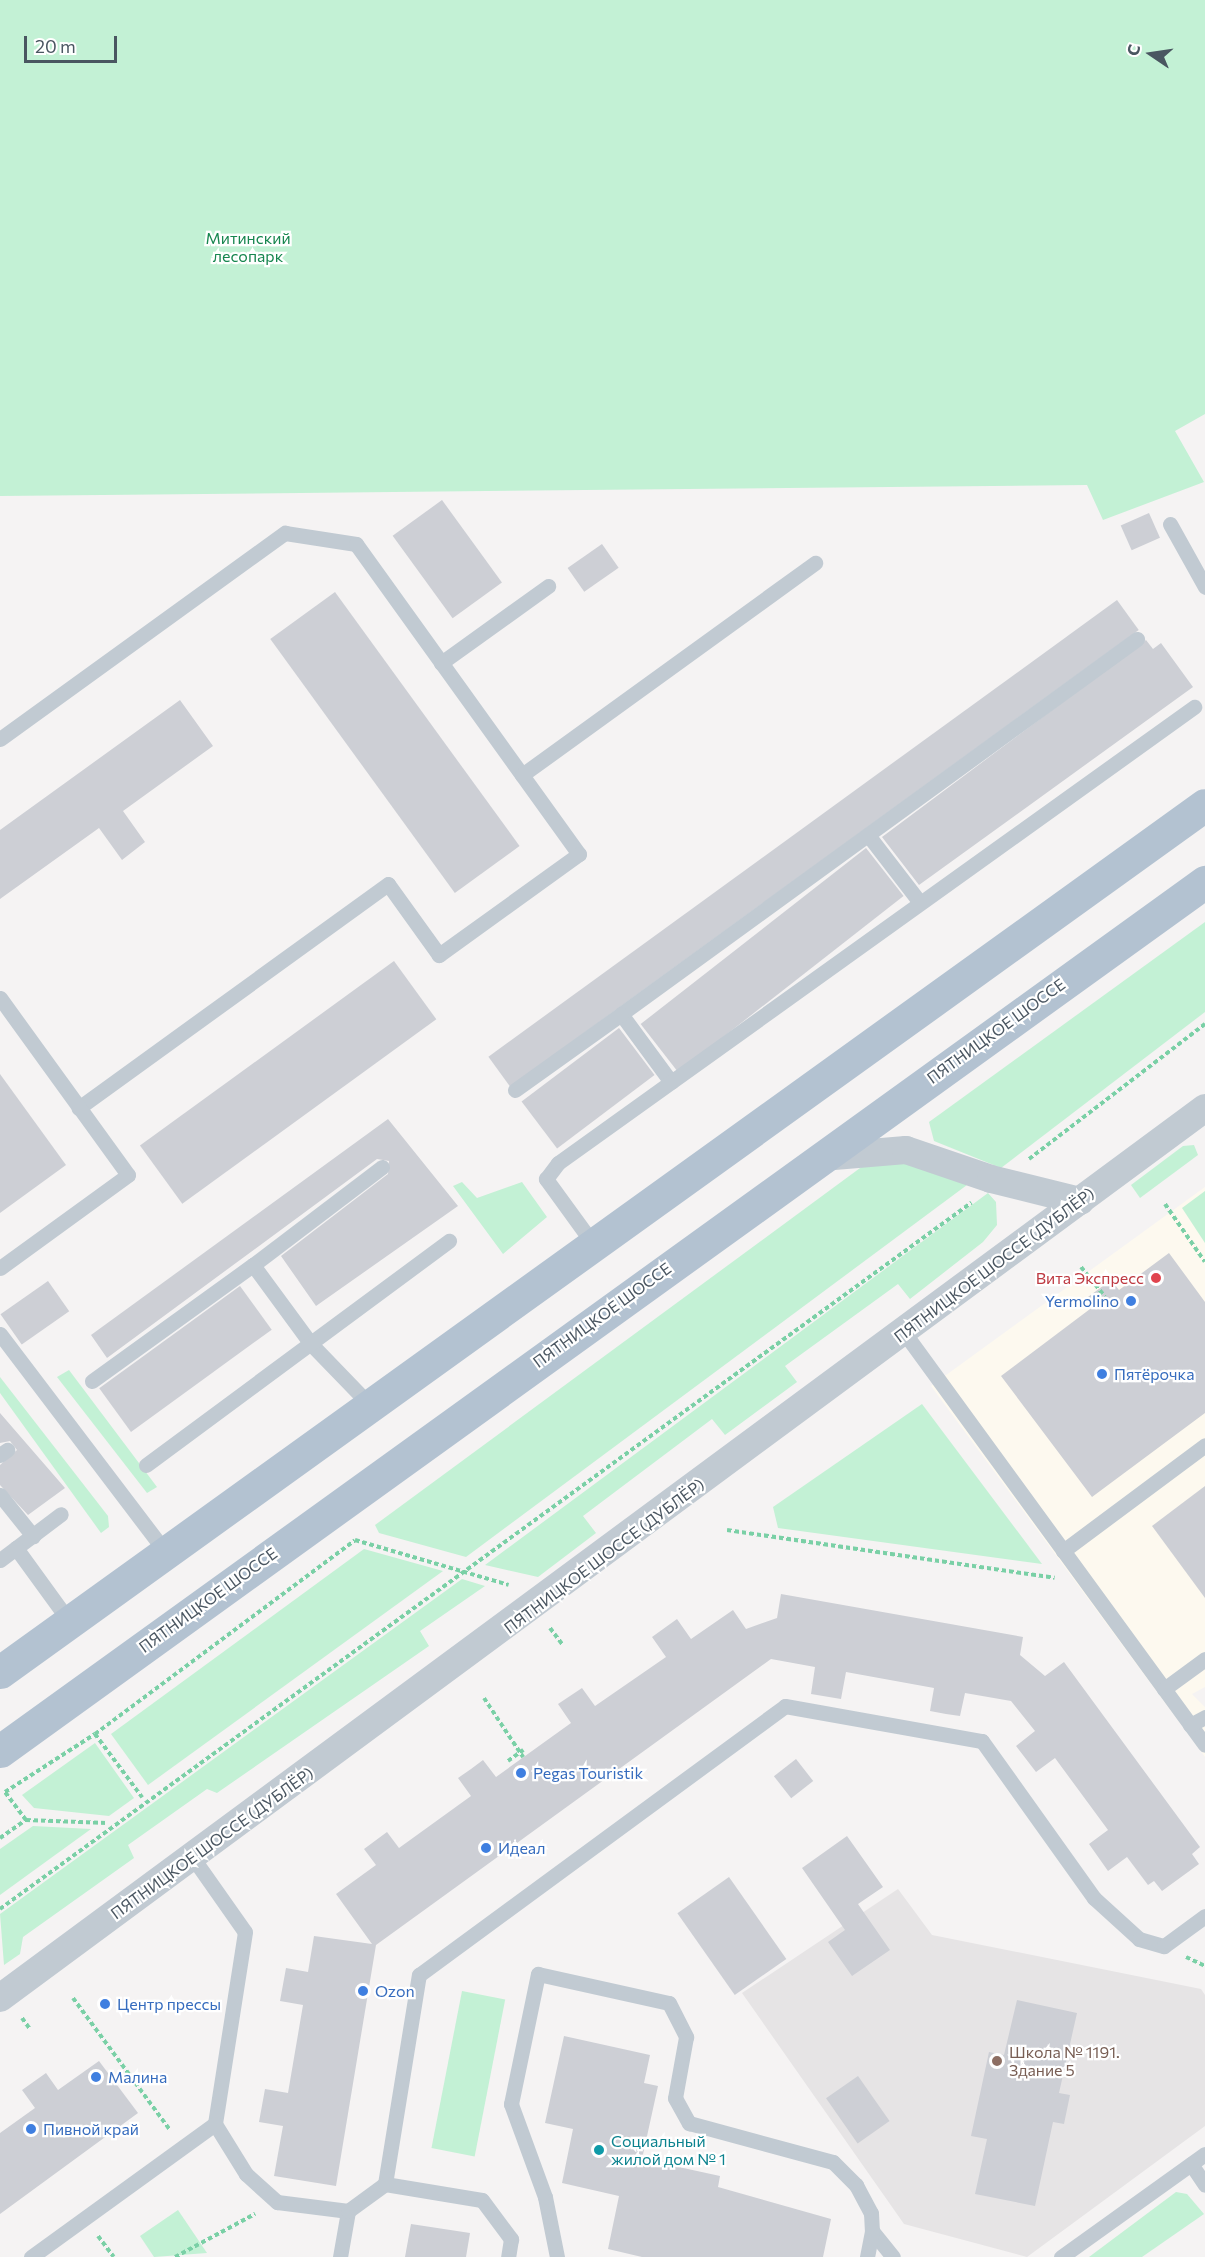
<!DOCTYPE html>
<html>
<head>
<meta charset="utf-8">
<style>
  body { margin:0 }
  #map { position:relative; width:1205px; height:2257px; overflow:hidden; background:#f5f3f3; font-family:Commissioner,sans-serif }
  div>[style] { position:absolute }
  [style*='--x'] { left:calc(var(--x)*1px); top:calc(var(--y)*1px); width:calc(var(--w)*1px); rotate:calc(var(--a)*1deg) }
  .commercial>* { inset:0; background:#fdf9ef }
  .education>* { inset:0; background:#e6e4e5 }
  .green>* { inset:0; background:#c3f1d5; transform-origin:0 0 }
  .building>* { inset:0; background:#cdcfd5; transform-origin:0 0 }
  .path>* { height:4px; margin-top:-2px; transform-origin:0; background:repeating-linear-gradient(90deg,#7ad0a6 0 4.5px,transparent 0 7.5px) }
  .lane>* { height:15px; margin:-7.5px; padding:0 7.5px; transform-origin:7.5px; border-radius:7.5px; background:#c1cad2 }
  .street>* { height:28px; margin:-14px; padding:0 14px; transform-origin:14px; border-radius:14px; background:#c1cad2 }
  .primary>* { height:33px; margin:-16.5px; padding:0 16.5px; transform-origin:16.5px; border-radius:16.5px; background:#b3c2d1 }
  .dots>* { width:16px; height:16px; translate:-50% -50%; box-sizing:border-box; border:3px solid #fff; border-radius:50% }
  span { translate:-50% -50%; white-space:nowrap; text-align:center; line-height:1.15; -webkit-text-stroke:4.5px #fff; paint-order:stroke }
  .park-label { font-size:16px; color:#17864f }
  .street-label { font-size:16px; color:#4a5661 }
  .health-label { font-size:16px; color:#be3a42 }
  .right { translate:-100% -50%; text-align:right }
  .shop-label { font-size:16px; color:#366cbe }
  .left { translate:0 -50%; text-align:left }
  .education-label { font-size:16px; color:#785e54 }
  .culture-label { font-size:16px; color:#0d838f }
  .north { position:absolute; left:1121px; top:24px; width:60px; height:60px; -webkit-text-stroke:4px #fff; paint-order:stroke; rotate:283deg; font-size:16px; font-weight:700; line-height:24px; text-align:center; color:#4a5661 }
  .north::after { content:''; display:block; margin:auto; width:21px; height:27px; background:#4a5661; clip-path:polygon(50% 0,100% 100%,50% 72%,0 100%) }
  .scale { position:absolute; left:24px; top:36px; width:93px; height:27px; box-sizing:border-box; border:3px solid #4a5661; border-top:0; padding-left:8px; font-size:18px; line-height:21px; white-space:nowrap; color:#4a5661; -webkit-text-stroke:4px #fff; paint-order:stroke }
</style>
</head>
<body>
<div id="map">
  <div class="commercial">
    <i style="clip-path:polygon(1205px 1187px,1205px 1687px,1192px 1694px,1205px 1707px,1205px 1757px,931px 1386px)"></i>
  </div>
  <div class="education">
    <i style="clip-path:polygon(898px 1889px,932px 1935px,1201px 1989px,1205px 1995px,1205px 2126px,1027px 2257px,904px 2224px,742px 1993px)"></i>
  </div>
  <div class="green">
    <i style="clip-path:polygon(0 0,1205px 0,1205px 414px,1175px 431px,1204px 482px,1103px 520px,1087px 485px,0 496px)"></i>
    <i style="clip-path:polygon(1205px 922px,1205px 1012px,1001px 1168px,934px 1141px,929px 1122px)"></i>
    <i style="clip-path:polygon(1194px 1145px,1198px 1155px,1140px 1198px,1131px 1185px,1183px 1146px)"></i>
    <i style="clip-path:polygon(875px 1157px,903px 1157px,971px 1182px,466px 1557px,379px 1533px,375px 1525px)"></i>
    <i style="clip-path:polygon(462px 1182px,477px 1198px,522px 1182px,547px 1217px,503px 1254px,453px 1186px)"></i>
    <i style="clip-path:polygon(1205px 1191px,1205px 1243px,1182px 1208px)"></i>
    <i style="clip-path:polygon(988px 1193px,996px 1202px,997px 1225px,983px 1242px,910px 1299px,898px 1284px,785px 1366px,797px 1382px,725px 1435px,712px 1419px,583px 1516px,596px 1533px,538px 1577px,485px 1565px)"></i>
    <i style="clip-path:polygon(69px 1370px,157px 1487px,147px 1493px,57px 1377px)"></i>
    <i style="clip-path:polygon(0 1377px,108px 1516px,109px 1527px,101px 1533px,0 1393px)"></i>
    <i style="clip-path:polygon(922px 1404px,1042px 1564px,778px 1528px,773px 1507px)"></i>
    <i style="clip-path:polygon(364px 1549px,443px 1571px,148px 1785px,111px 1734px)"></i>
    <i style="clip-path:polygon(462px 1579px,485px 1586px,420px 1631px,429px 1646px,217px 1793px,207px 1789px,128px 1845px,134px 1858px,23px 1937px,20px 1954px,4px 1965px,0 1914px)"></i>
    <i style="clip-path:polygon(95px 1743px,134px 1798px,109px 1816px,34px 1808px,22px 1795px)"></i>
    <i style="clip-path:polygon(33px 1826px,91px 1829px,0 1895px,0 1849px)"></i>
    <i style="left:462px;top:1991px;width:44px;height:160px;rotate:11deg"></i>
    <i style="clip-path:polygon(1176px 2192px,1187px 2194px,1204px 2214px,1142px 2257px,1089px 2257px)"></i>
    <i style="clip-path:polygon(178px 2210px,207px 2253px,154px 2257px,140px 2236px)"></i>
  </div>
  <div class="building">
    <i style="left:442px;top:500px;width:102px;height:61px;rotate:54deg"></i>
    <i style="left:1149px;top:513px;width:27px;height:31px;rotate:66deg"></i>
    <i style="left:602px;top:544px;width:29px;height:42px;rotate:55deg"></i>
    <i style="left:335px;top:592px;width:314px;height:80px;rotate:54deg"></i>
    <i style="left:1117px;top:600px;width:37px;height:777px;rotate:54deg"></i>
    <i style="clip-path:polygon(1146px 640px,1153px 649px,1161px 643px,1193px 687px,919px 885px,882px 837px)"></i>
    <i style="clip-path:polygon(180px 700px,213px 746px,123px 811px,145px 842px,122px 860px,99px 828px,0 899px,0 830px)"></i>
    <i style="left:866px;top:848px;width:61px;height:286px;rotate:52deg"></i>
    <i style="left:394px;top:961px;width:72px;height:314px;rotate:54deg"></i>
    <i style="left:619px;top:1028px;width:59px;height:122px;rotate:53deg"></i>
    <i style="clip-path:polygon(0 1074px,66px 1165px,0 1213px)"></i>
    <i style="clip-path:polygon(388px 1119px,458px 1206px,316px 1306px,281px 1256px,388px 1174px,389px 1161px,377px 1159px,107px 1358px,91px 1335px)"></i>
    <i style="clip-path:polygon(1169px 1253px,1205px 1302px,1205px 1413px,1092px 1497px,1001px 1376px,1094px 1306px,1088px 1297px,1111px 1280px,1119px 1290px)"></i>
    <i style="left:48px;top:1281px;width:37px;height:58px;rotate:55deg"></i>
    <i style="left:240px;top:1286px;width:54px;height:174px;rotate:54deg"></i>
    <i style="clip-path:polygon(0 1413px,65px 1488px,28px 1515px,0 1485px,0 1465px,17px 1450px,10px 1441px,0 1443px)"></i>
    <i style="clip-path:polygon(1205px 1486px,1205px 1598px,1152px 1526px)"></i>
    <i style="clip-path:polygon(781px 1594px,1023px 1637px,1020px 1655px,1045px 1676px,1064px 1662px,1200px 1847px,1192px 1854px,1199px 1864px,1162px 1891px,1154px 1881px,1148px 1885px,1127px 1857px,1108px 1871px,1089px 1844px,1108px 1830px,1055px 1758px,1036px 1772px,1016px 1746px,1035px 1731px,1011px 1701px,965px 1693px,960px 1716px,946px 1714px,930px 1711px,934px 1688px,846px 1672px,841px 1699px,811px 1694px,815px 1667px,771px 1659px,376px 1945px,336px 2186px,274px 2176px,283px 2126px,259px 2122px,265px 2089px,288px 2093px,303px 2005px,280px 2001px,286px 1968px,308px 1972px,314px 1936px,372px 1944px,336px 1894px,376px 1865px,364px 1849px,387px 1832px,399px 1848px,471px 1796px,458px 1778px,471px 1769px,483px 1760px,496px 1777px,571px 1723px,558px 1704px,582px 1688px,595px 1706px,666px 1657px,652px 1637px,677px 1619px,691px 1639px,733px 1610px,746px 1629px,777px 1618px)"></i>
    <i style="left:796px;top:1759px;width:28px;height:28px;rotate:52deg"></i>
    <i style="clip-path:polygon(847px 1836px,883px 1887px,858px 1904px,890px 1950px,852px 1976px,828px 1942px,845px 1930px,802px 1868px)"></i>
    <i style="left:729px;top:1877px;width:100px;height:63px;rotate:55deg"></i>
    <i style="clip-path:polygon(1017px 2000px,1077px 2013px,1059px 2093px,1070px 2095px,1064px 2124px,1053px 2122px,1035px 2206px,975px 2194px,987px 2139px,971px 2136px,989px 2052px,1004px 2055px)"></i>
    <i style="clip-path:polygon(564px 2036px,650px 2055px,644px 2083px,658px 2086px,642px 2159px,720px 2176px,718px 2187px,831px 2219px,823px 2257px,642px 2257px,608px 2249px,619px 2196px,562px 2183px,573px 2129px,545px 2123px)"></i>
    <i style="clip-path:polygon(99px 2061px,138px 2113px,0 2214px,0 2133px,35px 2108px,22px 2090px,46px 2073px,58px 2090px)"></i>
    <i style="left:858px;top:2076px;width:55px;height:39px;rotate:55deg"></i>
    <i style="clip-path:polygon(411px 2224px,470px 2233px,466px 2257px,405px 2257px)"></i>
  </div>
  <div class="path">
    <i style="--x:1029;--y:1159;--w:222;--a:-37.5"></i>
    <i style="--x:1165;--y:1204;--w:70;--a:55.4"></i>
    <i style="--x:1081;--y:1267;--w:38;--a:51"></i>
    <i style="--x:727;--y:1530;--w:331;--a:8.3"></i>
    <i style="--x:550;--y:1628;--w:20;--a:53"></i>
    <i style="--x:484;--y:1698;--w:71;--a:56.5"></i>
    <i style="--x:95;--y:1734;--w:79;--a:53.3"></i>
    <i style="--x:508;--y:1761;--w:19;--a:-36"></i>
    <i style="--x:26;--y:1820;--w:81;--a:2.1"></i>
    <i style="--x:0;--y:1838;--w:32;--a:-35"></i>
    <i style="--x:26;--y:1820;--w:35;--a:-127"></i>
    <i style="--x:5;--y:1792;--w:107;--a:-32.8"></i>
    <i style="--x:95;--y:1734;--w:324;--a:-36.7"></i>
    <i style="--x:355;--y:1540;--w:160;--a:16.3"></i>
    <i style="--x:0;--y:1909;--w:1201;--a:-36.02"></i>
    <i style="--x:1186;--y:1957;--w:21;--a:25"></i>
    <i style="--x:73;--y:1998;--w:164;--a:53.7"></i>
    <i style="--x:22;--y:2018;--w:14;--a:54"></i>
    <i style="--x:98;--y:2236;--w:26;--a:53"></i>
    <i style="--x:175;--y:2257;--w:91;--a:-28.3"></i>
  </div>
  <div class="lane">
    <i style="--x:1170;--y:524;--w:72;--a:60.9"></i>
    <i style="--x:441;--y:663;--w:132;--a:-35.7"></i>
    <i style="--x:0;--y:739;--w:352;--a:-35.9"></i>
    <i style="--x:285;--y:533;--w:72;--a:8.8"></i>
    <i style="--x:356;--y:544;--w:382;--a:54.3"></i>
    <i style="--x:579;--y:854;--w:173;--a:144.2"></i>
    <i style="--x:439;--y:955;--w:87;--a:-125.7"></i>
    <i style="--x:388;--y:884;--w:382;--a:144.1"></i>
    <i style="--x:522;--y:775;--w:362;--a:-35.9"></i>
    <i style="--x:868;--y:835;--w:82;--a:52.4"></i>
    <i style="--x:0;--y:998;--w:218;--a:54.1"></i>
    <i style="--x:128;--y:1175;--w:158;--a:144"></i>
    <i style="--x:671;--y:1082;--w:84;--a:-126.3"></i>
    <i style="--x:621;--y:1014;--w:638;--a:-36.01"></i>
    <i style="--x:515;--y:1090;--w:130;--a:-35.6"></i>
    <i style="--x:594;--y:1245;--w:82;--a:-126"></i>
    <i style="--x:546;--y:1179;--w:20;--a:-53"></i>
    <i style="--x:558;--y:1163;--w:783;--a:-35.64"></i>
    <i style="--x:253;--y:1265;--w:162;--a:-37.2"></i>
    <i style="--x:903;--y:1331;--w:512;--a:53.89"></i>
    <i style="--x:0;--y:1334;--w:275;--a:52.8"></i>
    <i style="--x:92;--y:1381;--w:198;--a:-35.8"></i>
    <i style="--x:253;--y:1265;--w:98;--a:53.7"></i>
    <i style="--x:311;--y:1344;--w:85;--a:46"></i>
    <i style="--x:0;--y:1455;--w:9;--a:-36"></i>
    <i style="--x:146;--y:1465;--w:377;--a:-36.5"></i>
    <i style="--x:0;--y:1495;--w:53;--a:51.2"></i>
    <i style="--x:16;--y:1548;--w:56;--a:-37.1"></i>
    <i style="--x:1063;--y:1551;--w:177;--a:-36.7"></i>
    <i style="--x:0;--y:1560;--w:20;--a:-37"></i>
    <i style="--x:16;--y:1548;--w:90;--a:54"></i>
    <i style="--x:1164;--y:1689;--w:51;--a:-36.2"></i>
    <i style="--x:1190;--y:1725;--w:17;--a:-28"></i>
    <i style="--x:193;--y:1858;--w:90;--a:54.9"></i>
    <i style="--x:245;--y:1932;--w:194;--a:98.9"></i>
    <i style="--x:215;--y:2124;--w:59;--a:58.2"></i>
    <i style="--x:246;--y:2174;--w:42;--a:42.1"></i>
    <i style="--x:277;--y:2202;--w:72;--a:7.2"></i>
    <i style="--x:1191;--y:2164;--w:25;--a:56"></i>
    <i style="--x:385;--y:2184;--w:212;--a:-80.8"></i>
    <i style="--x:419;--y:1975;--w:454;--a:-36.3"></i>
    <i style="--x:785;--y:1706;--w:200;--a:10.1"></i>
    <i style="--x:982;--y:1741;--w:193;--a:54.5"></i>
    <i style="--x:1094;--y:1898;--w:61;--a:42.3"></i>
    <i style="--x:1139;--y:1939;--w:26;--a:16"></i>
    <i style="--x:1164;--y:1946;--w:51;--a:-36.2"></i>
    <i style="--x:31;--y:2257;--w:227;--a:-35.9"></i>
    <i style="--x:340;--y:2257;--w:47;--a:-80.1"></i>
    <i style="--x:348;--y:2211;--w:46;--a:-36.1"></i>
    <i style="--x:385;--y:2184;--w:98;--a:9.4"></i>
    <i style="--x:482;--y:2200;--w:49;--a:53.4"></i>
    <i style="--x:511;--y:2239;--w:18;--a:99"></i>
    <i style="--x:557;--y:2257;--w:61;--a:-101.3"></i>
    <i style="--x:545;--y:2197;--w:99;--a:-110.1"></i>
    <i style="--x:511;--y:2104;--w:133;--a:-78.3"></i>
    <i style="--x:538;--y:1974;--w:134;--a:12.5"></i>
    <i style="--x:669;--y:2003;--w:38;--a:63"></i>
    <i style="--x:686;--y:2037;--w:62;--a:100.2"></i>
    <i style="--x:675;--y:2098;--w:29;--a:61"></i>
    <i style="--x:689;--y:2123;--w:149;--a:15.2"></i>
    <i style="--x:833;--y:2162;--w:33;--a:45"></i>
    <i style="--x:856;--y:2185;--w:32;--a:62"></i>
    <i style="--x:871;--y:2213;--w:18;--a:87"></i>
    <i style="--x:872;--y:2231;--w:33;--a:51"></i>
    <i style="--x:867;--y:2257;--w:26;--a:-79"></i>
    <i style="--x:1061;--y:2257;--w:177;--a:-35.6"></i>
  </div>
  <div class="street">
    <i style="--x:822;--y:1157;--w:84;--a:-4.8"></i>
    <i style="--x:906;--y:1150;--w:90;--a:18.8"></i>
    <i style="--x:991;--y:1179;--w:92;--a:13.9"></i>
    <i style="--x:0;--y:1998;--w:1498;--a:-36.45"></i>
  </div>
  <div class="primary">
    <i style="--x:0;--y:1672;--w:1484;--a:-35.74"></i>
    <i style="--x:0;--y:1751;--w:1486;--a:-35.8"></i>
  </div>
  <div class="dots">
    <i style="left:1156px;top:1278px;background:#e0444e"></i>
    <i style="left:1131px;top:1301px;background:#3f7fe0"></i>
    <i style="left:1102px;top:1374px;background:#3f7fe0"></i>
    <i style="left:521px;top:1773px;background:#3f7fe0"></i>
    <i style="left:486px;top:1848px;background:#3f7fe0"></i>
    <i style="left:363px;top:1991px;background:#3f7fe0"></i>
    <i style="left:105px;top:2004px;background:#3f7fe0"></i>
    <i style="left:997px;top:2061px;background:#8d6e63"></i>
    <i style="left:96px;top:2077px;background:#3f7fe0"></i>
    <i style="left:31px;top:2129px;background:#3f7fe0"></i>
    <i style="left:599px;top:2150px;background:#0f9aa8"></i>
  </div>
  <div class="park-label">
    <span style="left:248px;top:247px">Митинский<br>лесопарк</span>
  </div>
  <div class="street-label">
    <span style="left:996px;top:1031px;rotate:-36deg">ПЯТНИЦКОЕ ШОССЕ</span>
    <span style="left:994px;top:1265px;rotate:-37deg">ПЯТНИЦКОЕ ШОССЕ (ДУБЛЁР)</span>
    <span style="left:602px;top:1315px;rotate:-36deg">ПЯТНИЦКОЕ ШОССЕ</span>
    <span style="left:604px;top:1556px;rotate:-37deg">ПЯТНИЦКОЕ ШОССЕ (ДУБЛЁР)</span>
    <span style="left:208px;top:1600px;rotate:-36deg">ПЯТНИЦКОЕ ШОССЕ</span>
    <span style="left:212px;top:1843px;rotate:-36deg">ПЯТНИЦКОЕ ШОССЕ (ДУБЛЁР)</span>
  </div>
  <div class="health-label">
    <span class="right" style="left:1144px;top:1278px">Вита Экспресс</span>
  </div>
  <div class="shop-label">
    <span class="right" style="left:1119px;top:1301px">Yermolino</span>
    <span class="left" style="left:1114px;top:1374px">Пятёрочка</span>
    <span class="left" style="left:533px;top:1773px">Pegas Touristik</span>
    <span class="left" style="left:498px;top:1848px">Идеал</span>
    <span class="left" style="left:375px;top:1991px">Ozon</span>
    <span class="left" style="left:117px;top:2004px">Центр прессы</span>
    <span class="left" style="left:108px;top:2077px">Малина</span>
    <span class="left" style="left:43px;top:2129px">Пивной край</span>
  </div>
  <div class="education-label">
    <span class="left" style="left:1009px;top:2061px">Школа № 1191.<br>Здание 5</span>
  </div>
  <div class="culture-label">
    <span class="left" style="left:611px;top:2150px">Социальный<br>жилой дом № 1</span>
  </div>
  <div class="north">С</div>
  <div class="scale">20 m</div>
</div>
</body>
</html>
